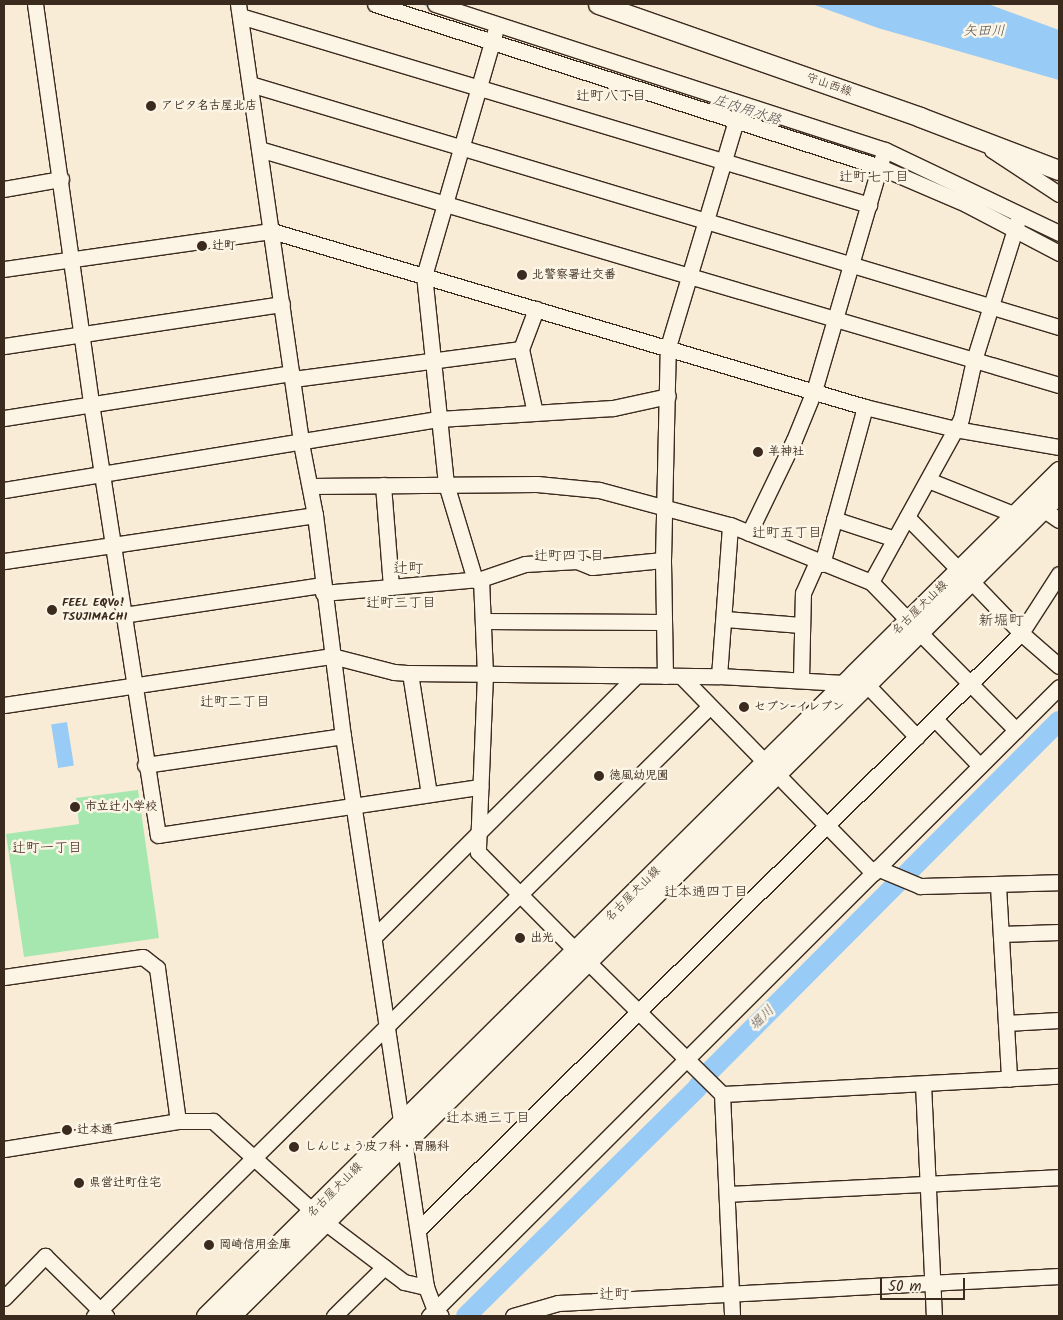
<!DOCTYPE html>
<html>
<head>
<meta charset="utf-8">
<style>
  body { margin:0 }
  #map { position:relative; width:1063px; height:1320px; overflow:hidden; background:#f8ecd6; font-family:Kalam,"Klee One",sans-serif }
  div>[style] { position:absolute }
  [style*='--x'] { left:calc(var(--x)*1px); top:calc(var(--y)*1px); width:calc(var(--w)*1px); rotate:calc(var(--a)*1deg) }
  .green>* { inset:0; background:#a6e6af }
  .water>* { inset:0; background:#98cbf5; transform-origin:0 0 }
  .stream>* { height:3px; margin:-1.5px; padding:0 1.5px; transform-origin:1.5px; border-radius:1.5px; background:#98cbf5 }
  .river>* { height:20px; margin:-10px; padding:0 10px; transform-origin:10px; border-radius:10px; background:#98cbf5 }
  .roads { filter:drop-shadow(1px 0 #3b2a1e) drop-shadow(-1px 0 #3b2a1e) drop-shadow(0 1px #3b2a1e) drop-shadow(0 -1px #3b2a1e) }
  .minor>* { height:15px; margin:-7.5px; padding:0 7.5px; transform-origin:7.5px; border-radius:7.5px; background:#fcf5e5 }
  .major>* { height:19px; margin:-9.5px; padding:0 9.5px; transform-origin:9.5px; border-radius:9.5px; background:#fcf5e5 }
  .dots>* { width:14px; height:14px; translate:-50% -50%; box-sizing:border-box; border:2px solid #fcf5e5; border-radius:50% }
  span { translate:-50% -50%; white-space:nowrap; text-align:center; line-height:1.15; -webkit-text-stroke:5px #fcf5e5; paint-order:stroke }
  .street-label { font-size:12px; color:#3b2a1e }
  .poi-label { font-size:12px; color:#3b2a1e; font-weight:700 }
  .left { translate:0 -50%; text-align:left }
  .water-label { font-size:14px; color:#525254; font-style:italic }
  .neighbourhood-label { font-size:14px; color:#3b2a1e }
  .quarter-label { font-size:15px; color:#3b2a1e }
  .frame { position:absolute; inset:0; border:5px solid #3b2a1e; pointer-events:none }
  .scale { position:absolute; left:880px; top:1278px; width:85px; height:22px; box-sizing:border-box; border:2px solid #3b2a1e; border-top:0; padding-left:6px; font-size:15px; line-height:18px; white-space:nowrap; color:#3b2a1e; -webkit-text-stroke:4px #fcf5e5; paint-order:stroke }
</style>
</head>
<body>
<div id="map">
  <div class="green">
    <i style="clip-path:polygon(138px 790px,159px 938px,24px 957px,6px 834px,79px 824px,76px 798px)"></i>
  </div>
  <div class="water">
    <i style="clip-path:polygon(812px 4px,988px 4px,1059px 30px,1059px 80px,878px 28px)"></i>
    <i style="left:67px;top:722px;width:44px;height:16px;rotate:81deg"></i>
  </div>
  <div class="stream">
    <i style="--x:425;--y:4;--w:7;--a:16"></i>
  </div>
  <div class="river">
    <i style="--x:466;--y:1316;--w:325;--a:-44.6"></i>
    <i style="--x:697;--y:1088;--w:21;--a:-53"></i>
    <i style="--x:710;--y:1071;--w:494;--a:-45.1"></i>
  </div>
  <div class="roads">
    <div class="minor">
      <i style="--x:35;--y:4;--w:403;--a:82"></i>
      <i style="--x:91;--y:403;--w:437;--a:81.2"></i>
      <i style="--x:158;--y:835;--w:326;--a:-8.5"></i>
      <i style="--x:238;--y:4;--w:443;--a:81.8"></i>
      <i style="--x:301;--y:443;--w:73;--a:79"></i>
      <i style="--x:315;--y:515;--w:223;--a:82.8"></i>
      <i style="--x:343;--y:736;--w:557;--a:81.43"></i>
      <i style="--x:426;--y:1287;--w:25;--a:69"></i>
      <i style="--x:435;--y:1310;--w:8;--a:45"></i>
      <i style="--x:375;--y:4;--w:531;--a:17.89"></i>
      <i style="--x:880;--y:167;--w:94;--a:23.3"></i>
      <i style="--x:966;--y:204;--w:105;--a:27.8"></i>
      <i style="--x:435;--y:4;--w:473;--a:18"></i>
      <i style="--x:885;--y:150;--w:193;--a:25.5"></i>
      <i style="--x:240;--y:16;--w:657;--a:16.72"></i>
      <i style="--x:250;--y:84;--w:845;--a:16.72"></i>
      <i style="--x:259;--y:149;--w:834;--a:16.44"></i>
      <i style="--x:992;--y:150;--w:80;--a:33.3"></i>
      <i style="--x:4;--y:189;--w:58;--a:-10"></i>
      <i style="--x:4;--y:269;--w:271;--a:-8.1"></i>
      <i style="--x:272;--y:231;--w:619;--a:16.53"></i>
      <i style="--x:865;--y:407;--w:93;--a:13.7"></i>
      <i style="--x:955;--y:429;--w:106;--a:9.8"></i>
      <i style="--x:4;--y:346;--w:281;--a:-8.6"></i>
      <i style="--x:293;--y:379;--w:230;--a:-7.5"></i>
      <i style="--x:535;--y:413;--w:66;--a:-102.3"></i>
      <i style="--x:521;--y:349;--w:43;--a:-69.4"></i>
      <i style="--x:4;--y:418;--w:291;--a:-8.9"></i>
      <i style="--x:928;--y:480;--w:95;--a:21.7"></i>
      <i style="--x:383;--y:485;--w:102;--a:85.5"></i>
      <i style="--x:310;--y:486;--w:227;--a:-0.5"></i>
      <i style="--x:537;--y:484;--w:62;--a:5.5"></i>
      <i style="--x:599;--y:490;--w:136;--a:15"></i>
      <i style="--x:730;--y:525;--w:152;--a:22"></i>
      <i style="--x:871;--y:582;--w:53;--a:45.8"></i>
      <i style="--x:4;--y:490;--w:441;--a:-9.3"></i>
      <i style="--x:439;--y:419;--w:174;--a:-3.6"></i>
      <i style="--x:613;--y:408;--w:56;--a:-12.3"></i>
      <i style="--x:1043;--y:509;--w:19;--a:35"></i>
      <i style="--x:907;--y:517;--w:74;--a:45.5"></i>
      <i style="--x:834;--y:519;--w:64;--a:18.2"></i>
      <i style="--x:749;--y:533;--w:103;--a:-64.2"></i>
      <i style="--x:794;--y:440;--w:53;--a:-67.8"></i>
      <i style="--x:814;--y:391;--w:243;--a:-73.7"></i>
      <i style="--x:4;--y:561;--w:314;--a:-8.4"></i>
      <i style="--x:822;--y:564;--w:163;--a:-74.7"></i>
      <i style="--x:481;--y:579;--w:95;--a:87.6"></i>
      <i style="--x:485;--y:674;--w:178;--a:92.3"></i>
      <i style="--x:478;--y:852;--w:139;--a:45.3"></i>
      <i style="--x:475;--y:580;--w:100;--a:-106.8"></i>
      <i style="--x:446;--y:484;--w:209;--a:-96"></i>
      <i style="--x:424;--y:276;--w:254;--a:-73.8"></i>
      <i style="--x:971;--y:581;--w:72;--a:46.1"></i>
      <i style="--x:1021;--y:633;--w:50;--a:41"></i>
      <i style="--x:871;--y:582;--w:186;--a:-61.1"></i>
      <i style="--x:961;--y:419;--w:60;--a:-77.6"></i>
      <i style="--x:974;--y:360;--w:147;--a:-72.6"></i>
      <i style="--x:323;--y:593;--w:159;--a:-5.1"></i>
      <i style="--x:481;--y:579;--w:46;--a:-18.8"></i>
      <i style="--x:525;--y:564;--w:52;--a:-3.3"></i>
      <i style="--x:577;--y:561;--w:16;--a:22"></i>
      <i style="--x:592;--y:567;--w:71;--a:-5.6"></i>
      <i style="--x:123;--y:615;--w:201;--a:-8.6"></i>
      <i style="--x:725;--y:619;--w:76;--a:4.5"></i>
      <i style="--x:483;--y:621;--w:180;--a:0.3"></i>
      <i style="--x:919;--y:632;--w:138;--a:45.3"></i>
      <i style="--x:410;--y:673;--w:122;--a:81.1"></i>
      <i style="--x:665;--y:676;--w:116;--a:-91"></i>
      <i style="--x:663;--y:560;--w:213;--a:-88.7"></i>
      <i style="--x:668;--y:347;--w:244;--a:-73.3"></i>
      <i style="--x:719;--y:676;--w:151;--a:-85.8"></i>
      <i style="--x:682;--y:677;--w:274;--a:45.7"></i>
      <i style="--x:801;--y:679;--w:86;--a:-88.7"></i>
      <i style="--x:803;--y:593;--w:34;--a:-66"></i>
      <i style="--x:867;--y:685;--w:72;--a:46.1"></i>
      <i style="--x:4;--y:705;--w:332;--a:-8.5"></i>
      <i style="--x:332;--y:656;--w:64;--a:14.5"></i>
      <i style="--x:394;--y:672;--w:16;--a:4"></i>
      <i style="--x:410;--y:673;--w:309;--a:0.6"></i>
      <i style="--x:719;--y:676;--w:125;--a:3.2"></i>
      <i style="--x:935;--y:719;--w:65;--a:46.2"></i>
      <i style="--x:145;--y:765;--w:200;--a:-8.3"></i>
      <i style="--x:877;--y:868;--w:47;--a:22.7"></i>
      <i style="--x:920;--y:886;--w:139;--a:-1.6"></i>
      <i style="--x:998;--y:886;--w:193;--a:86.7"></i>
      <i style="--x:1001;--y:934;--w:58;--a:-2"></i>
      <i style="--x:374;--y:937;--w:370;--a:-44.9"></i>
      <i style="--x:587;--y:961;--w:190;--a:44.6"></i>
      <i style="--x:722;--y:1094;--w:337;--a:-3.1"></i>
      <i style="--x:4;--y:977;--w:140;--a:-8.2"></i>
      <i style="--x:143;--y:957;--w:18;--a:38"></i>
      <i style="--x:157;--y:968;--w:154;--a:82.2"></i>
      <i style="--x:1006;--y:1023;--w:53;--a:-3.2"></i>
      <i style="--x:923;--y:1084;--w:232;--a:87.3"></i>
      <i style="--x:722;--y:1094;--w:222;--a:87.4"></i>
      <i style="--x:4;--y:1149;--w:176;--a:-9.1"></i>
      <i style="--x:178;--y:1121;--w:35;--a:0"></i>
      <i style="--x:213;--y:1121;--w:152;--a:42.1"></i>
      <i style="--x:326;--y:1223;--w:98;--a:37.1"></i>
      <i style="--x:404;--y:1282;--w:23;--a:13"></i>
      <i style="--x:727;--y:1194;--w:332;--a:-2.9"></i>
      <i style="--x:419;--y:1229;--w:847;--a:-44.71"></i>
      <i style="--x:1021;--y:633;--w:70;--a:-57.2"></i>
      <i style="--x:4;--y:1298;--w:59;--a:-45.7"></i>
      <i style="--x:45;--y:1256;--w:86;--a:44.5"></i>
      <i style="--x:94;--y:1316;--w:866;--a:-44.72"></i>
      <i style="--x:334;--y:1316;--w:70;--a:-44.4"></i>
      <i style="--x:429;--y:1316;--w:890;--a:-44.95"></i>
      <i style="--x:513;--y:1316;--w:47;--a:-16.1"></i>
      <i style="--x:558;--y:1303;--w:502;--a:-3.08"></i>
    </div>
    <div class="major">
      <i style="--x:598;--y:4;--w:341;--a:19.3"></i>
      <i style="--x:920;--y:117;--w:149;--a:20.9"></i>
      <i style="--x:206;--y:1316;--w:1201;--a:-44.73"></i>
      <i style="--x:230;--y:1316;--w:1168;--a:-44.79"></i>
    </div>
  </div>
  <div class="dots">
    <i style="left:151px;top:106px;background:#3b2a1e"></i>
    <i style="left:202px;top:246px;background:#3b2a1e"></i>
    <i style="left:522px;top:275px;background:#3b2a1e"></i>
    <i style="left:758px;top:452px;background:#3b2a1e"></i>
    <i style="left:52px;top:610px;background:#3b2a1e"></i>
    <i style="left:744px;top:707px;background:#3b2a1e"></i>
    <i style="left:599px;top:776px;background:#3b2a1e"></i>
    <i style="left:75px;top:807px;background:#3b2a1e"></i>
    <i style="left:520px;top:938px;background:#3b2a1e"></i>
    <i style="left:67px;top:1130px;background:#3b2a1e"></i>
    <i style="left:294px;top:1147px;background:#3b2a1e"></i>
    <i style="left:79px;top:1183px;background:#3b2a1e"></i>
    <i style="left:209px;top:1245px;background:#3b2a1e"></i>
  </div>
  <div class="street-label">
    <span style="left:829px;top:85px;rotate:19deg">守山西線</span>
    <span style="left:920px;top:608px;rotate:-44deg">名古屋犬山線</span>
    <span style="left:633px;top:894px;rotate:-45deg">名古屋犬山線</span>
    <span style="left:335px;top:1190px;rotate:-45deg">名古屋犬山線</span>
  </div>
  <div class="poi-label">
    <span class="left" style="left:161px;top:106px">アピタ名古屋北店</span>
    <span class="left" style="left:212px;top:246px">辻町</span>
    <span class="left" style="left:532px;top:275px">北警察署辻交番</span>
    <span class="left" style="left:768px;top:452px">羊神社</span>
    <span class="left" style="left:62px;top:610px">FEEL EQVo!<br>TSUJIMACHI</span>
    <span class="left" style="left:754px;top:707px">セブン-イレブン</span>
    <span class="left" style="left:609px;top:776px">徳風幼児園</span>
    <span class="left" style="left:85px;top:807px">市立辻小学校</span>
    <span class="left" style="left:530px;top:938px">出光</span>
    <span class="left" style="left:77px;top:1130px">辻本通</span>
    <span class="left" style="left:305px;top:1147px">しんじょう皮フ科・胃腸科</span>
    <span class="left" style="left:89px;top:1183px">県営辻町住宅</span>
    <span class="left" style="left:219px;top:1245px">岡崎信用金庫</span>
  </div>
  <div class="water-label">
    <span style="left:984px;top:31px">矢田川</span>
    <span style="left:747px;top:110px;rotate:18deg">庄内用水路</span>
    <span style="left:762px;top:1018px;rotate:-45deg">堀川</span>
  </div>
  <div class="neighbourhood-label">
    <span style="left:611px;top:96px">辻町八丁目</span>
    <span style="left:874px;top:177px">辻町七丁目</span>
    <span style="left:787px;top:533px">辻町五丁目</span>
    <span style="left:569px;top:556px">辻町四丁目</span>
    <span style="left:401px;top:603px">辻町三丁目</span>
    <span style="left:235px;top:702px">辻町二丁目</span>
    <span style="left:47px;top:848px">辻町一丁目</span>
    <span style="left:706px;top:892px">辻本通四丁目</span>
    <span style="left:488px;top:1118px">辻本通三丁目</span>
  </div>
  <div class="quarter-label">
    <span style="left:408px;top:570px">辻町</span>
    <span style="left:1001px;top:622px">新堀町</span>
    <span style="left:614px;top:1296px">辻町</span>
  </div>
  <div class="frame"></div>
  <div class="scale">50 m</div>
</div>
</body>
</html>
